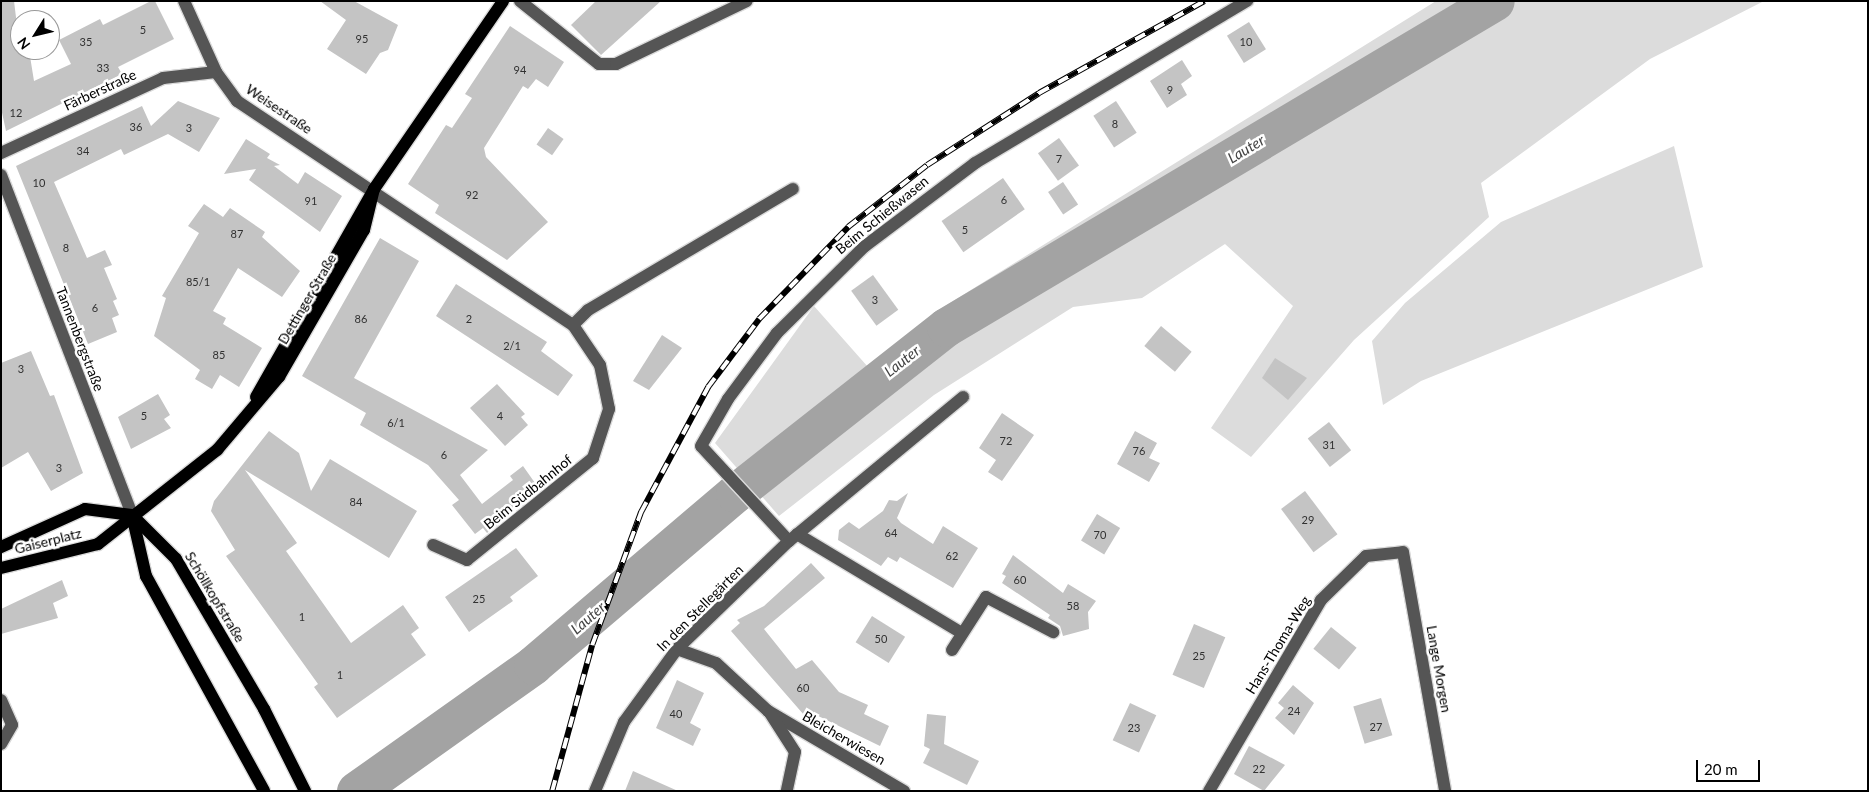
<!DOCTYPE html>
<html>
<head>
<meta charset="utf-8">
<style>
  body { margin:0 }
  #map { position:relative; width:1869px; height:792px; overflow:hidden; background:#fff; font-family:Lato,sans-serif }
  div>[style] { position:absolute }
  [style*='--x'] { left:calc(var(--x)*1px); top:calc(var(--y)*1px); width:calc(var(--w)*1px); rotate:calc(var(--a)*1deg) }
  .green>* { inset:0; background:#dcdcdc }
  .river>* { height:39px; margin:-19.5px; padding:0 19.5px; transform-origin:19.5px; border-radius:19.5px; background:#a3a3a3 }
  .building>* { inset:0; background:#c4c4c4; transform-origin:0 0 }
  .roads { filter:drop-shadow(1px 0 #dbdbdb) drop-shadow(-1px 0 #dbdbdb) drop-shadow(0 1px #dbdbdb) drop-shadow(0 -1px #dbdbdb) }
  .minor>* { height:12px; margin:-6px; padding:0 6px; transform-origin:6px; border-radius:6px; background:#555 }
  .major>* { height:12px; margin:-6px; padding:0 6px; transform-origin:6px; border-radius:6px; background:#000 }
  .rail>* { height:5.5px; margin-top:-2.75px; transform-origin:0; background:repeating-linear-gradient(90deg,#fff 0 11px,#000 0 22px); box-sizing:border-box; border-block:1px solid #000 }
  span { translate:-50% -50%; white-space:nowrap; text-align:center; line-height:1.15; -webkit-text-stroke:5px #fff; paint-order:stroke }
  .number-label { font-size:11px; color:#313131 }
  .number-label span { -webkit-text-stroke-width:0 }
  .street-label { font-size:14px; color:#000 }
  .water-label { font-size:15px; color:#444; font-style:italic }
  .frame { position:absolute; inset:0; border:2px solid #000; pointer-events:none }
  .north { position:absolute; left:10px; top:10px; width:50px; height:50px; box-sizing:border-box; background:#fff; border:1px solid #999; border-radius:50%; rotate:234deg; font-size:14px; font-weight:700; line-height:20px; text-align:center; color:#000 }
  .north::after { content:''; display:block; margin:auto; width:18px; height:22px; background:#000; clip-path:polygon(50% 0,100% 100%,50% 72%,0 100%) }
  .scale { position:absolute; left:1696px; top:760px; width:64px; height:22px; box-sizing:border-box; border:2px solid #000; border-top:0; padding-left:6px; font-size:15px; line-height:18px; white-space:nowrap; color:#000; -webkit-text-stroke:4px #fff; paint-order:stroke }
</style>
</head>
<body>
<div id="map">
  <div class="green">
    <i style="clip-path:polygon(1436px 1px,1764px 1px,1650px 59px,1481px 183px,1489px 217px,1354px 340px,1251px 457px,1211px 428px,1293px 306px,1225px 244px,1142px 298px,1073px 307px,934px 395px,779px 516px,715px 443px,814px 306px,868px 367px,937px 311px)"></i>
    <i style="clip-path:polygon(1674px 146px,1703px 267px,1421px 381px,1383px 405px,1372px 341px,1405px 303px,1501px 222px)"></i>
  </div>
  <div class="river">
    <i style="--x:356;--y:791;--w:217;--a:-35.4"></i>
    <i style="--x:533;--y:665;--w:265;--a:-40.4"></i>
    <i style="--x:735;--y:493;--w:268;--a:-38.2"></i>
    <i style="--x:946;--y:327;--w:638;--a:-30.7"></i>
  </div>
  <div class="building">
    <i style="clip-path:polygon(1px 1px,14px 1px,20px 50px,29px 50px,34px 81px,71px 64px,59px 40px,100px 19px,103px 25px,151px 1px,155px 1px,174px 39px,118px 67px,122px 74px,6px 131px,1px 108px)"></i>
    <i style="clip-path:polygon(320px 1px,354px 1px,398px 25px,388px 50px,380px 53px,366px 74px,327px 49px,346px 20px)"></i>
    <i style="clip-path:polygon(596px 1px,661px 1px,601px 55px,571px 25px)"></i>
    <i style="left:1249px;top:22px;width:32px;height:26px;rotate:58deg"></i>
    <i style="clip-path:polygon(510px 26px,564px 62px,548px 87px,536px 79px,528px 89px,523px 86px,484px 148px,486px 157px,548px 222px,507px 260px,435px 213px,439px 205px,408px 184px,446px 125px,452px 128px,472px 98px,465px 94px)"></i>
    <i style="clip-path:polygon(1182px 60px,1192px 76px,1181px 84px,1187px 95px,1167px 108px,1150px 81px)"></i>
    <i style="clip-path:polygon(178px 101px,220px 118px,199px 152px,168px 134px,124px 155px,121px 149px,54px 182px,87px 258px,105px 250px,112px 265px,104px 268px,117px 299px,113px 301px,119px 315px,112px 318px,117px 332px,88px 344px,16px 166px,142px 106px,151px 126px)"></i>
    <i style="left:1116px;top:101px;width:38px;height:27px;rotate:57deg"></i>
    <i style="left:548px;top:128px;width:19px;height:20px;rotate:35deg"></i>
    <i style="left:1059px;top:138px;width:34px;height:26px;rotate:54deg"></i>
    <i style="clip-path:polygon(246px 139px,270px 154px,267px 158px,280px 165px,274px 166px,298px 184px,305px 172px,342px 196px,320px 232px,249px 180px,256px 169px,224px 174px)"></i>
    <i style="left:1003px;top:178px;width:38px;height:75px;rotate:55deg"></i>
    <i style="left:1063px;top:182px;width:27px;height:18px;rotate:56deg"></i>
    <i style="clip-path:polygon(204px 204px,223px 217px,230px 208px,265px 232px,262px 237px,300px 271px,282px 297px,238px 268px,213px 311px,226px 318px,223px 324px,262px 348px,239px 387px,220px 375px,212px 389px,195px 379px,200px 370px,154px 336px,166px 298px,162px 296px,199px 233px,188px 226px)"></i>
    <i style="clip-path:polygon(380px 238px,419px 261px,354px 378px,488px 450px,460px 475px,482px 504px,513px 480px,510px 476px,523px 466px,540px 490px,494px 520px,498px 525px,487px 533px,483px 528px,475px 534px,452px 505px,459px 500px,428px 465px,360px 425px,366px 413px,302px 376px)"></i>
    <i style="left:873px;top:275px;width:43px;height:27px;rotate:54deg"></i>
    <i style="clip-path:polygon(456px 284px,547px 342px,541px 351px,573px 375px,558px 396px,436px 316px)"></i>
    <i style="left:1161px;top:326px;width:40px;height:26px;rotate:40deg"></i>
    <i style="clip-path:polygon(662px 335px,682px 348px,649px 390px,633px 381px)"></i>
    <i style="clip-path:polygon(31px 351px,50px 396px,54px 395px,83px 473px,51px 491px,28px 452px,1px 468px,1px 363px)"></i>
    <i style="clip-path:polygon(1275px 358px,1307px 378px,1288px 400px,1262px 378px)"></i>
    <i style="clip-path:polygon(497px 384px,525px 414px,521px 417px,528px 425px,505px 446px,470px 408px)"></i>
    <i style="clip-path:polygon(158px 394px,170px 415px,164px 419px,171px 428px,131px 449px,118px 417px)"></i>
    <i style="clip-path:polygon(1002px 413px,1034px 435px,1002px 481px,988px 472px,996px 460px,979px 448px)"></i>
    <i style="left:1329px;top:422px;width:36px;height:27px;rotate:52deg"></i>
    <i style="clip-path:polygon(269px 431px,299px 453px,311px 491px,330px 459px,417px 511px,389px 558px,245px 470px,297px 543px,286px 551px,351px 643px,403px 605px,419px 628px,411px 634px,426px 655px,337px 718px,314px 687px,318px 684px,226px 556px,235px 550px,211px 511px,214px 501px)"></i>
    <i style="clip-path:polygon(1135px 431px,1157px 443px,1149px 458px,1160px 463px,1149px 482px,1117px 464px)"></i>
    <i style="left:1305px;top:491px;width:54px;height:30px;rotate:53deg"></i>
    <i style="clip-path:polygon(908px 493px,897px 518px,901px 523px,933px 544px,943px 526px,978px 548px,953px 588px,900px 557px,897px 562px,888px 557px,881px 566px,838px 540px,839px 530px,849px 522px,859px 529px,883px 511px,889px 500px,897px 501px)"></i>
    <i style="left:1097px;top:514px;width:27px;height:31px;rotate:31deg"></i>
    <i style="clip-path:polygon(516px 548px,538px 576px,510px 597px,513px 601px,469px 632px,445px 597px)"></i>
    <i style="clip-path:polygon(1013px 555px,1063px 593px,1068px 584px,1096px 601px,1088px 612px,1089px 629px,1063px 636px,1060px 626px,1048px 618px,1050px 615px,1002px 583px,1006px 576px,1002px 574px)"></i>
    <i style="clip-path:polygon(811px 563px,825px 578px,764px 629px,796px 669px,812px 660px,839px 692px,868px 705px,864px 714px,889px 726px,880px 746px,808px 711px,804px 715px,731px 631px,740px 623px,737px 620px,764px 606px)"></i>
    <i style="clip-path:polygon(62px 580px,68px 596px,53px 603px,58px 618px,1px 634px,1px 609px)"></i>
    <i style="left:872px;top:616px;width:39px;height:31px;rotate:32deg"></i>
    <i style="left:1194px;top:624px;width:34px;height:55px;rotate:23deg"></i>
    <i style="left:1331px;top:627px;width:33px;height:28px;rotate:39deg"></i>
    <i style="clip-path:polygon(677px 680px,704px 693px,690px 723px,701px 729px,693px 746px,656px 728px)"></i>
    <i style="clip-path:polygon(1293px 685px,1314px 703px,1294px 735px,1275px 718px,1284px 708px,1278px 703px)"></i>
    <i style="left:1381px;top:698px;width:39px;height:29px;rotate:73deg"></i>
    <i style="left:1130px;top:703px;width:29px;height:41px;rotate:25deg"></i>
    <i style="clip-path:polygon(927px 714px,946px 716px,944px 744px,979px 761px,967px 785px,923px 763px,930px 749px,924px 746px)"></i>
    <i style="clip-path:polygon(1249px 746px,1285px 765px,1264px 791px,1234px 774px)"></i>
    <i style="clip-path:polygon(633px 771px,678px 791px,625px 791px)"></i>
  </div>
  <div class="roads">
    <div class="minor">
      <i style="--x:184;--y:1;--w:78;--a:65.7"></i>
      <i style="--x:216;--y:72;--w:36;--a:54"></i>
      <i style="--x:237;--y:101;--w:404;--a:33.7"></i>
      <i style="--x:573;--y:325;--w:48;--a:56"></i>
      <i style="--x:600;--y:365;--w:45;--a:78.4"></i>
      <i style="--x:609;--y:409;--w:52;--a:108.1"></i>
      <i style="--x:593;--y:458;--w:162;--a:141"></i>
      <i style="--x:467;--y:560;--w:37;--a:-156"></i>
      <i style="--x:520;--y:1;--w:101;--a:38.6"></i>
      <i style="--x:599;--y:64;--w:17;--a:0"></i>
      <i style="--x:616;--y:64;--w:145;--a:-25.7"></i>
      <i style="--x:1;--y:153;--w:179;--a:-24.8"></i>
      <i style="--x:163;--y:78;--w:53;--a:-6.5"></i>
      <i style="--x:1;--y:175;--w:364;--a:68.9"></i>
      <i style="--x:573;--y:325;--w:21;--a:-45"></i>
      <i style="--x:588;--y:310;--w:238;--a:-30.6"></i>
      <i style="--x:797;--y:534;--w:190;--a:31"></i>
      <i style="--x:789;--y:541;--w:129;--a:-132.8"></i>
      <i style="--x:701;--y:446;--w:54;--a:-60.1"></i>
      <i style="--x:728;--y:399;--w:82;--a:-53.4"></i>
      <i style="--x:777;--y:333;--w:124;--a:-44.7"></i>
      <i style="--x:865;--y:246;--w:138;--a:-37"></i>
      <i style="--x:975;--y:163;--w:317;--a:-30.8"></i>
      <i style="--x:677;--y:649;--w:41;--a:19.7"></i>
      <i style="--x:716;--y:663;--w:71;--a:42.7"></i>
      <i style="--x:768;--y:711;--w:158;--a:30.5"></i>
      <i style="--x:952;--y:650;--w:63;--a:-57.3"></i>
      <i style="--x:986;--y:597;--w:76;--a:27.6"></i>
      <i style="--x:1;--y:700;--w:27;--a:66"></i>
      <i style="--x:12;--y:725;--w:22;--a:120"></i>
      <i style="--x:770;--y:713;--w:46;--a:57.3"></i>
      <i style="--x:795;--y:752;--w:40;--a:102"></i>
      <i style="--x:595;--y:791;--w:75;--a:-67.2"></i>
      <i style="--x:624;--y:722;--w:90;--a:-54"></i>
      <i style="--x:677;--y:649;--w:156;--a:-44"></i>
      <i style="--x:789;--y:541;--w:226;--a:-39.6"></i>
      <i style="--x:1209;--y:791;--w:221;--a:-59.6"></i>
      <i style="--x:1321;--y:600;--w:63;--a:-44.4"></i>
      <i style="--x:1366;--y:556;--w:37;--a:-6"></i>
      <i style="--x:1403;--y:552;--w:243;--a:80"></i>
    </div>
    <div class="major">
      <i style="--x:256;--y:397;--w:239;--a:-60.4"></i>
      <i style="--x:374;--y:189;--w:228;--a:-55.5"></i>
      <i style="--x:132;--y:515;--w:62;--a:45"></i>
      <i style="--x:176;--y:559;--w:174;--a:59.6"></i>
      <i style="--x:264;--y:709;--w:92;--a:63.4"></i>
      <i style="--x:132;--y:515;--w:63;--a:77.1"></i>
      <i style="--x:146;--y:576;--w:245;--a:61.2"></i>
      <i style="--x:1;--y:547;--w:92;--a:-24.3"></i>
      <i style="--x:85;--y:509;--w:47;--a:7.3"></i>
      <i style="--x:1;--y:568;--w:100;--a:-13.9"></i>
      <i style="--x:98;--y:544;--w:152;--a:-38.3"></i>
      <i style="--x:217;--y:450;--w:96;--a:-49.7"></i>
      <i style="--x:279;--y:377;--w:170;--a:-60"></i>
      <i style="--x:364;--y:230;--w:42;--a:-76.3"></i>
    </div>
  </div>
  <div class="rail">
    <i style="--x:552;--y:791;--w:151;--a:-74.7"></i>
    <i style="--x:592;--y:645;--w:142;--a:-69.8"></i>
    <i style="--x:641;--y:512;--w:142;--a:-61.8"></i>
    <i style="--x:708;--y:387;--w:85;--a:-53.1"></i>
    <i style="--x:759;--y:319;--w:128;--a:-45.9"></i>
    <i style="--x:848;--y:227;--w:100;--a:-38.1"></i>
    <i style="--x:927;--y:165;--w:133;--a:-32.7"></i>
    <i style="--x:1039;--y:93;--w:189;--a:-29.1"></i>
  </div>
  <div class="number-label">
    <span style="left:143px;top:30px">5</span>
    <span style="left:362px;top:39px">95</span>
    <span style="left:86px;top:42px">35</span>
    <span style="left:1246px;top:42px">10</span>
    <span style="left:103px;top:68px">33</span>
    <span style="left:520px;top:70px">94</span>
    <span style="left:1170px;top:90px">9</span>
    <span style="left:16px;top:113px">12</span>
    <span style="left:1115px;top:124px">8</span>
    <span style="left:136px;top:127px">36</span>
    <span style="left:189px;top:128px">3</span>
    <span style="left:83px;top:151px">34</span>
    <span style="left:1059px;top:159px">7</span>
    <span style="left:39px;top:183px">10</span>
    <span style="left:472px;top:195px">92</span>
    <span style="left:1004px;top:200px">6</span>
    <span style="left:311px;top:201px">91</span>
    <span style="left:965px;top:230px">5</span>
    <span style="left:237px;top:234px">87</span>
    <span style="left:66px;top:248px">8</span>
    <span style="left:198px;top:282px">85/1</span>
    <span style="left:875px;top:300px">3</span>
    <span style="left:95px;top:308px">6</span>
    <span style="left:361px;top:319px">86</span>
    <span style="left:469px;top:319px">2</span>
    <span style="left:512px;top:346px">2/1</span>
    <span style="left:219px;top:355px">85</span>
    <span style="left:21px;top:369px">3</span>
    <span style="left:144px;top:416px">5</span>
    <span style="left:500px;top:416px">4</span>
    <span style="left:396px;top:423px">6/1</span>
    <span style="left:1006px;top:441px">72</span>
    <span style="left:1329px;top:445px">31</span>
    <span style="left:1139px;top:451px">76</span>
    <span style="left:444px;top:455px">6</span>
    <span style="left:59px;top:468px">3</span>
    <span style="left:356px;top:502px">84</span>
    <span style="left:1308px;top:520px">29</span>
    <span style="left:891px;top:533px">64</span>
    <span style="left:1100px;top:535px">70</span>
    <span style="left:952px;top:556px">62</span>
    <span style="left:1020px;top:580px">60</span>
    <span style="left:479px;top:599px">25</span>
    <span style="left:1073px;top:606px">58</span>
    <span style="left:302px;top:617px">1</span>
    <span style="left:881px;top:639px">50</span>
    <span style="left:1199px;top:656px">25</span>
    <span style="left:340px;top:675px">1</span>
    <span style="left:803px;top:688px">60</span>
    <span style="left:1294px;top:711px">24</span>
    <span style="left:676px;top:714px">40</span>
    <span style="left:1376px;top:727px">27</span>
    <span style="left:1134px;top:728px">23</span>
    <span style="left:1259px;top:769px">22</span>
  </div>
  <div class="street-label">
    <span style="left:100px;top:90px;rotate:-25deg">Färberstraße</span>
    <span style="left:279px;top:109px;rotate:34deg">Weisestraße</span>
    <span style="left:882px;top:215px;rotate:-39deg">Beim Schießwasen</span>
    <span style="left:307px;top:299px;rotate:-60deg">Dettinger Straße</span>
    <span style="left:80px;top:339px;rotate:69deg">Tannenbergstraße</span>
    <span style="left:528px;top:492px;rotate:-39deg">Beim Südbahnhof</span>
    <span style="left:48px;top:541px;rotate:-14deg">Gaiserplatz</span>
    <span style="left:215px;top:597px;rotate:59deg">Schöllkopfstraße</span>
    <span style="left:700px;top:608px;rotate:-45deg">In den Stellegärten</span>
    <span style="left:1278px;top:645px;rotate:-59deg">Hans-Thoma-Weg</span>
    <span style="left:1439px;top:669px;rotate:80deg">Lange Morgen</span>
    <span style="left:844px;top:738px;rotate:30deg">Bleicherwiesen</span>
  </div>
  <div class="water-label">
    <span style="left:1246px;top:149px;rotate:-31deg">Lauter</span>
    <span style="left:902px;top:361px;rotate:-38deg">Lauter</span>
    <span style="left:588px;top:618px;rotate:-41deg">Lauter</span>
  </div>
  <div class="frame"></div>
  <div class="north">N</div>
  <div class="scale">20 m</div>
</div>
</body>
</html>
